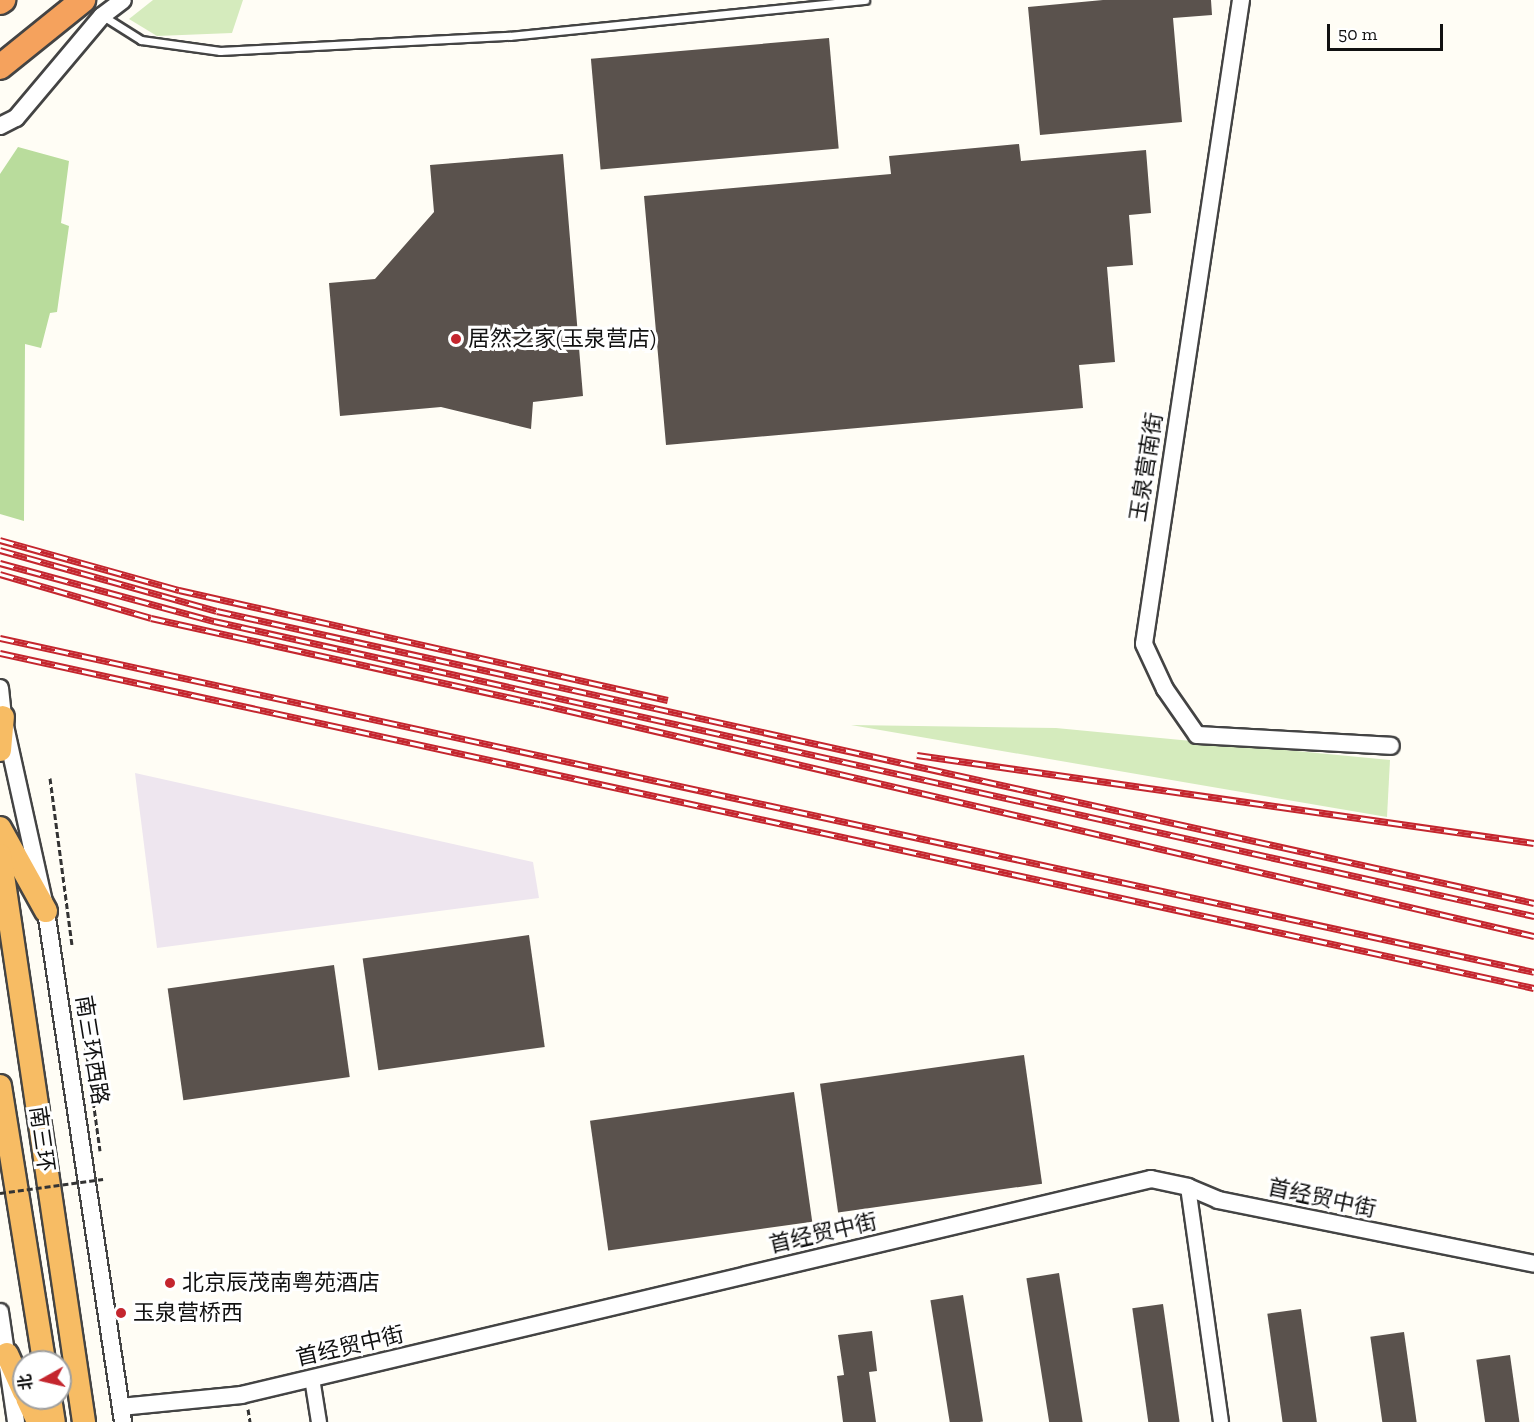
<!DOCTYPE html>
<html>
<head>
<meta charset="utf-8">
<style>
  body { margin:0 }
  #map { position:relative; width:1534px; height:1422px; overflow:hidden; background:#fffdf5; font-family:"Zilla Slab","Noto Sans SC",serif }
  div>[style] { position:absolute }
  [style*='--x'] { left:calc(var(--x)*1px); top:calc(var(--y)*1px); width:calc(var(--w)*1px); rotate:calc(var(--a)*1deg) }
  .industrial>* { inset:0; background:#eee6ef }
  .green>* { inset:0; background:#d5ebbd }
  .forest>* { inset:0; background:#b9dc9c }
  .building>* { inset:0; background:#5a524d; transform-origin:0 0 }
  .path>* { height:3px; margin-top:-1.5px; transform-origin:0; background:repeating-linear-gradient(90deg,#333 0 6px,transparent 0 9px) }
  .roads { filter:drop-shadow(2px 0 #444) drop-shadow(-2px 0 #444) drop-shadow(0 2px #444) drop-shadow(0 -2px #444) }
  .service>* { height:7px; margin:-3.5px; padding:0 3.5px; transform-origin:3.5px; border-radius:3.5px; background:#fff }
  .minor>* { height:14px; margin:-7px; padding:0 7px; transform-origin:7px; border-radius:7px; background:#fff }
  .tertiary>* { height:16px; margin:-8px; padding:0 8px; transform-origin:8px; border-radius:8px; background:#fff }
  .trunk>* { height:22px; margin:-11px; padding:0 11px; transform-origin:11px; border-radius:11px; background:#f7bc64 }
  .motorway>* { height:24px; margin:-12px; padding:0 12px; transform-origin:12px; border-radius:12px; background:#f5a25d }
  .rail>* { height:7px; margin-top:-3.5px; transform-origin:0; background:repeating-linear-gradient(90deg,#fff 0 14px,#c4262e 0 28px); box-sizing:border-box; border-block:2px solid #c4262e }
  .path-bridge>* { height:3px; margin-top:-1.5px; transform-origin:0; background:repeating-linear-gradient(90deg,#333 0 6px,transparent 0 9px) }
  .dots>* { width:16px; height:16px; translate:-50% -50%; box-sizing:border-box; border:3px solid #fff; border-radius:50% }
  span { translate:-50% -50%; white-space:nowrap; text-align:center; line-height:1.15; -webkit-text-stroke:6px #fff; paint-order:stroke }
  .poi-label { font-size:22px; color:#111 }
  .left { translate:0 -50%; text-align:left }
  .street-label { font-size:22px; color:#111 }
  .north { position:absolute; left:12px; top:1350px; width:60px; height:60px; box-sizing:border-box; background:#fff; border:2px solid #a0a0a0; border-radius:50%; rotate:262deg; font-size:16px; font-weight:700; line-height:24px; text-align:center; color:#111 }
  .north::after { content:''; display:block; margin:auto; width:21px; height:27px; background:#c4262e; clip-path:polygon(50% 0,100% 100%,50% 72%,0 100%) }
  .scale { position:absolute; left:1327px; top:24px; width:116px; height:27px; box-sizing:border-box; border:3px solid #111; border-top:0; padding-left:8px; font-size:18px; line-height:21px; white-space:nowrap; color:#111; -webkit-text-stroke:4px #fff; paint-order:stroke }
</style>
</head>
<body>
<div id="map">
  <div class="industrial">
    <i style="clip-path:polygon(135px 773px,533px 862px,539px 898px,157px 948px)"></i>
  </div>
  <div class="green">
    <i style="clip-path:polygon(153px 0,243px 0,232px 33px,157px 36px,129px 19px)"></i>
    <i style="clip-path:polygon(851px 725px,1056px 728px,1390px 760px,1387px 817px)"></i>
  </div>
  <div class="forest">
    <i style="clip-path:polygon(18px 147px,69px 161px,61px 223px,69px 226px,57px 312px,50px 313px,41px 348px,25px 344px,24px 521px,0 514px,0 174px)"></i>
  </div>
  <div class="building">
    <i style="clip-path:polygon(1103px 0,1211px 0,1212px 15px,1173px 18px,1182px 122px,1040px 135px,1028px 7px)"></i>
    <i style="left:829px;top:38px;width:111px;height:239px;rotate:85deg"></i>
    <i style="clip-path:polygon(1019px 144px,1021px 161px,1146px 150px,1151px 213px,1129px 215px,1133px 265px,1107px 267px,1115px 362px,1079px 365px,1083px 408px,666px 445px,644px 196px,891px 174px,889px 156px)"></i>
    <i style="clip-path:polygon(563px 154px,583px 396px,533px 402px,531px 429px,441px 407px,340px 416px,329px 283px,375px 279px,434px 212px,430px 165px)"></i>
    <i style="left:529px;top:935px;width:113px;height:168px;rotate:82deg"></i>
    <i style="left:334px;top:965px;width:113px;height:168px;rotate:82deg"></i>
    <i style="left:1024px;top:1055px;width:130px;height:206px;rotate:82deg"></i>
    <i style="left:794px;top:1092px;width:131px;height:206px;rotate:82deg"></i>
    <i style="left:1059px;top:1273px;width:151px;height:33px;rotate:81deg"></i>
    <i style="left:963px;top:1295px;width:128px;height:33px;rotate:81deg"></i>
    <i style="left:1163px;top:1304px;width:119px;height:31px;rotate:82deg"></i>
    <i style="left:1301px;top:1309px;width:114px;height:34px;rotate:82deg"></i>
    <i style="clip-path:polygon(872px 1331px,877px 1371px,869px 1372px,876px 1422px,843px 1422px,837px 1376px,844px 1375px,838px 1335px)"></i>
    <i style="left:1404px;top:1332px;width:91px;height:34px;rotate:82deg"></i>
    <i style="left:1510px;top:1355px;width:68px;height:34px;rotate:82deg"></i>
  </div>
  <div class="path">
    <i style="--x:50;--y:778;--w:168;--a:82.5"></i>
    <i style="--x:81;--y:1012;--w:140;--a:82.2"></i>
    <i style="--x:248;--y:1409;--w:13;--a:81"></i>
  </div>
  <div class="roads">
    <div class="service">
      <i style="--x:103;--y:16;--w:45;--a:32.3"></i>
      <i style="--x:141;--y:40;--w:80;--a:7.9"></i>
      <i style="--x:220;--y:51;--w:290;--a:-3"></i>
      <i style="--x:510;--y:36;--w:357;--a:-5.8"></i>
    </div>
    <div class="minor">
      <i style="--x:1188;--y:1187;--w:237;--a:82"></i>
      <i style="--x:312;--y:1378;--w:45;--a:81"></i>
    </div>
    <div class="tertiary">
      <i style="--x:1241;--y:0;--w:651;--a:98.57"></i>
      <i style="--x:1144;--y:644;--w:50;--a:65"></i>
      <i style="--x:1165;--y:689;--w:56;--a:55.2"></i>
      <i style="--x:1197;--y:735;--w:194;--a:3.2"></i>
      <i style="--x:0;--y:126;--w:18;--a:-27"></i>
      <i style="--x:16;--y:118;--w:133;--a:-49.9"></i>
      <i style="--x:102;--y:16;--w:26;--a:-37"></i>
      <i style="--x:0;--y:688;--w:29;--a:84"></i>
      <i style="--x:3;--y:717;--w:199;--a:77.5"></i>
      <i style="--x:46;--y:911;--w:517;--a:81.43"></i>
      <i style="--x:0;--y:1312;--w:111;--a:81.7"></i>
      <i style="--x:121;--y:1407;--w:121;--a:-5.7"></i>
      <i style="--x:241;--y:1395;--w:935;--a:-13.35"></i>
      <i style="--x:1151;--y:1179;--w:38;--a:12"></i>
      <i style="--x:1188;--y:1187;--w:33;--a:23"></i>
      <i style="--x:1218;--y:1200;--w:322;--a:11.4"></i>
    </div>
    <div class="trunk">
      <i style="--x:0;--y:750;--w:33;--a:-85"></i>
      <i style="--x:0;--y:828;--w:95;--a:61"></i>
      <i style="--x:0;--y:855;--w:573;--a:81.57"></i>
      <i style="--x:0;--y:1086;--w:279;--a:80.9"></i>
      <i style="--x:7;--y:1354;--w:42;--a:65.9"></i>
      <i style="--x:27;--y:1398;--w:26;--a:65"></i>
      <i style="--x:50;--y:1398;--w:24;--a:81"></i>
    </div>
    <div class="motorway">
      <i style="--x:0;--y:2;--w:4;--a:-34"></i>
      <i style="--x:0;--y:67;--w:107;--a:-38.9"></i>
    </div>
  </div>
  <div class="rail">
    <i style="--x:0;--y:540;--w:186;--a:15.6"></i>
    <i style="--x:179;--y:590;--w:501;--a:12.68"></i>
    <i style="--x:0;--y:550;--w:225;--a:15.7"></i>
    <i style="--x:217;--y:611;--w:1349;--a:12.5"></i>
    <i style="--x:0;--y:563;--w:222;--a:15.2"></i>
    <i style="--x:214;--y:621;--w:1353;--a:12.6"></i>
    <i style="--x:0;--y:574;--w:157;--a:16.2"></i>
    <i style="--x:151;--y:618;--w:398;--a:12.5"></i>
    <i style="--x:540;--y:704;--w:1021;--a:13.14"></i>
    <i style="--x:0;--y:638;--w:1570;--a:12.28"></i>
    <i style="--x:0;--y:653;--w:1570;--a:12.32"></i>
    <i style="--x:917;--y:755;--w:623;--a:8.12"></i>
  </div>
  <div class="path-bridge">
    <i style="--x:0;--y:1193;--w:104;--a:-7.7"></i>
  </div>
  <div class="dots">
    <i style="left:456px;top:339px;background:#c4262e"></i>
    <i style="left:170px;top:1283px;background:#c4262e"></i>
    <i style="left:121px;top:1313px;background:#c4262e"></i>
  </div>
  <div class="poi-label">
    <span class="left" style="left:468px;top:339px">居然之家(玉泉营店)</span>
    <span class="left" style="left:182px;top:1283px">北京辰茂南粤苑酒店</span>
    <span class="left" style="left:133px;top:1313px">玉泉营桥西</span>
  </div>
  <div class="street-label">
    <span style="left:1146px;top:467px;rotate:-81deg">玉泉营南街</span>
    <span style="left:92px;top:1050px;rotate:81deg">南三环西路</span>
    <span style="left:42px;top:1139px;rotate:82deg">南三环</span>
    <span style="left:1322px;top:1198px;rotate:12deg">首经贸中街</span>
    <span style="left:823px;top:1233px;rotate:-13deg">首经贸中街</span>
    <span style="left:350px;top:1346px;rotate:-13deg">首经贸中街</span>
  </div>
  <div class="north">北</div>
  <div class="scale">50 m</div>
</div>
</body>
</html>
